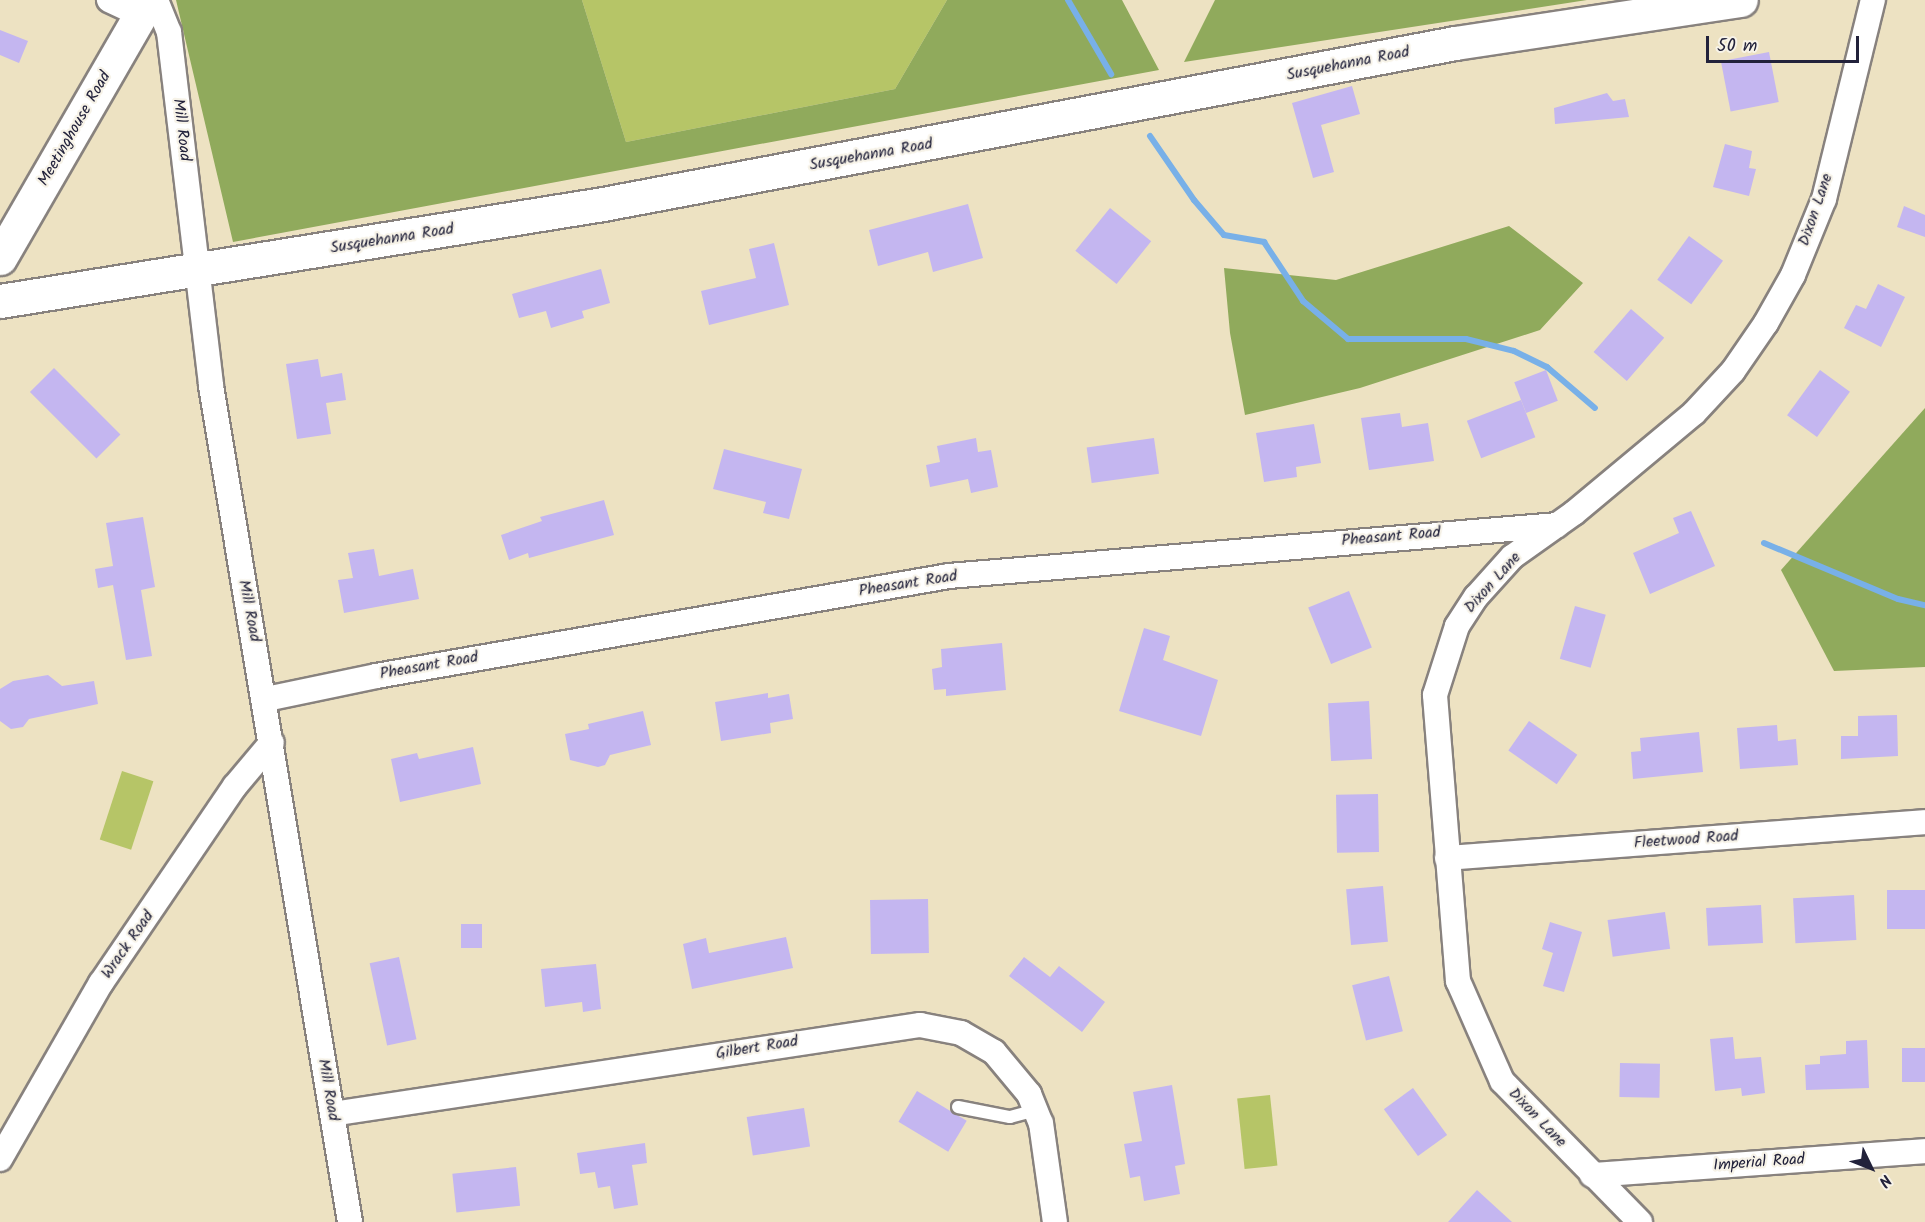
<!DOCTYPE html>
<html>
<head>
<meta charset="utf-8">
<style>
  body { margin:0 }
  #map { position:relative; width:1925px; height:1222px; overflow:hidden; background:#ede2c2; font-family:Kalam,sans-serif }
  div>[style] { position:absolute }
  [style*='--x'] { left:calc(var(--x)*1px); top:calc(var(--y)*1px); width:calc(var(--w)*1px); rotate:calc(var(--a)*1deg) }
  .green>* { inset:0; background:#b6c567; transform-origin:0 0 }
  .forest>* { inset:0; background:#90aa5c }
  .stream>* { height:6px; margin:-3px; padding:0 3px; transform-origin:3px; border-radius:3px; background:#78b0e8 }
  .building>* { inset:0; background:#c4b6f0; transform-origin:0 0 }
  .roads { filter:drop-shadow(2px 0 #88827e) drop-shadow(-2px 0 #88827e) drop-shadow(0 2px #88827e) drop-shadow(0 -2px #88827e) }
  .lane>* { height:12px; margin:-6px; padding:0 6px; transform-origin:6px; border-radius:6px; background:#fff }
  .street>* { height:24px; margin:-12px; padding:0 12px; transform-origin:12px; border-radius:12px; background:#fff }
  .secondary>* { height:33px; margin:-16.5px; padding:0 16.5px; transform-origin:16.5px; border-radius:16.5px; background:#fff }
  span { translate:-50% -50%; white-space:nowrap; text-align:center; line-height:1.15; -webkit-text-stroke:4.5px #f7f3e8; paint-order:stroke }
  .street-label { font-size:16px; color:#22223b }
  .north { position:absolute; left:1841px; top:1138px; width:60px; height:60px; -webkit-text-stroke:4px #f7f3e8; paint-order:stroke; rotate:133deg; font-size:16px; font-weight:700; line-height:24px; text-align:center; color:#22223b }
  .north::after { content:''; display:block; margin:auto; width:21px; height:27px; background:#22223b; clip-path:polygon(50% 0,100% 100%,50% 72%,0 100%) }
  .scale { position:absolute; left:1706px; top:36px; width:153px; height:27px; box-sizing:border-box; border:3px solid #22223b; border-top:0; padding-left:8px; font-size:18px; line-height:21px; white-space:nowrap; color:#22223b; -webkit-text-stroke:4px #f7f3e8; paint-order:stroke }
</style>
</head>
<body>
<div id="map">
  <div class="green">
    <i style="clip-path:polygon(582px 0,947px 0,895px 89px,626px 142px)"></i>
    <i style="left:122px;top:771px;width:33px;height:72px;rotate:18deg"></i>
    <i style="left:1270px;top:1095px;width:71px;height:33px;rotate:84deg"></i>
  </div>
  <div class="forest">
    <i style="clip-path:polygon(582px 0,626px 142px,895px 89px,947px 0,1122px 0,1159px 70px,233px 242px,176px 0)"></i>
    <i style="clip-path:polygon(1215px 0,1587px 0,1184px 62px)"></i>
    <i style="clip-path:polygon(1509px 226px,1583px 283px,1540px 330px,1360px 388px,1245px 415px,1230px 333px,1224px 268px,1336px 280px)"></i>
    <i style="clip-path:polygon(1925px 408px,1925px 667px,1834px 671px,1781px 570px)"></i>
  </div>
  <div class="stream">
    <i style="--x:1068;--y:0;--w:86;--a:59.8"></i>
    <i style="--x:1150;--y:136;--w:78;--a:55.5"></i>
    <i style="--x:1194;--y:200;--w:46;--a:49.4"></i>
    <i style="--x:1224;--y:235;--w:41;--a:9.9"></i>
    <i style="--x:1264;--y:242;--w:71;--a:56.5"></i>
    <i style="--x:1303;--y:301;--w:59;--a:40.2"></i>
    <i style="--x:1348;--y:339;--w:118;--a:0"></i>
    <i style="--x:1466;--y:339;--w:49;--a:14"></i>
    <i style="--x:1514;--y:351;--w:37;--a:26"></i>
    <i style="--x:1547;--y:367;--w:63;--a:40.5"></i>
    <i style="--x:1764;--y:543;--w:145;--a:22.7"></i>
    <i style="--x:1898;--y:599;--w:28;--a:13"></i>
  </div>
  <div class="building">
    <i style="clip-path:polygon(0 30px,28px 41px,19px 63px,0 55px)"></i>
    <i style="left:1769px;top:52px;width:51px;height:49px;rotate:79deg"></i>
    <i style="clip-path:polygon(1352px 86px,1360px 114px,1321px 125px,1334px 172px,1313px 178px,1292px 103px)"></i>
    <i style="clip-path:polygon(1607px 93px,1613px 101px,1625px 99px,1629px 117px,1555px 124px,1554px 108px)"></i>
    <i style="clip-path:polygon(1725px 144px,1752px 151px,1749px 168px,1756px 169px,1749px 196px,1713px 187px)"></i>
    <i style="clip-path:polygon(968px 204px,983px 258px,933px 272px,928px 252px,878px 266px,869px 230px)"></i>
    <i style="clip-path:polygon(1904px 206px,1925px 215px,1925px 237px,1897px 227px)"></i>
    <i style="left:1110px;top:208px;width:53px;height:55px;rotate:39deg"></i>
    <i style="left:1689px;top:236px;width:42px;height:54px;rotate:36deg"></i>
    <i style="clip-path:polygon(774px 243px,789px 305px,709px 325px,701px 291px,756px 278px,749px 249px)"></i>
    <i style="clip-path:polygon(601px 269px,610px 303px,582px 311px,584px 318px,551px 328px,546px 311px,519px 318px,512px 294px)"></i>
    <i style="clip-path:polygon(1878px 284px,1905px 297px,1881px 347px,1844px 328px,1856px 305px,1866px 309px)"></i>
    <i style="left:1631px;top:309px;width:44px;height:57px;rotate:41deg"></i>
    <i style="clip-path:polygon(318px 359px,321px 377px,342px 373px,346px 400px,326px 403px,331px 434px,297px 439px,286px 364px)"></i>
    <i style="left:54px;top:368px;width:94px;height:34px;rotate:45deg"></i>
    <i style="left:1546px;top:370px;width:33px;height:34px;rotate:69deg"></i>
    <i style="left:1820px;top:370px;width:37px;height:56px;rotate:36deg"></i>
    <i style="left:1521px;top:400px;width:40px;height:58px;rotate:69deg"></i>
    <i style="clip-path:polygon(1400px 413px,1402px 427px,1428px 423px,1434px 461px,1369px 470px,1361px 418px)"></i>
    <i style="clip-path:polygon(1314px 424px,1321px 463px,1296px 467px,1297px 477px,1264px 482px,1256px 433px)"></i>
    <i style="clip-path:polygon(976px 438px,978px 452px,991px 450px,998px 487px,971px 493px,968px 479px,930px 487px,926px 465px,940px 462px,937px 446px)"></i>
    <i style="left:1154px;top:438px;width:36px;height:68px;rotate:82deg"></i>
    <i style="clip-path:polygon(724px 449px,802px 469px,789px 519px,763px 513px,766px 502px,713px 489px)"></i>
    <i style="clip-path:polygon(604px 500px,614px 535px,529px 558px,528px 553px,509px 560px,501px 535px,542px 521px,540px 517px)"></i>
    <i style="clip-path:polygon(1691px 511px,1715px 566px,1650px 594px,1633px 553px,1679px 533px,1673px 518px)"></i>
    <i style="clip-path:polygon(143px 517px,155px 587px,141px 590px,152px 656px,126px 660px,113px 585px,98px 588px,95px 569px,113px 566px,106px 523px)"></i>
    <i style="clip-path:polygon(374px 549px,379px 576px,413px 569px,419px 599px,344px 613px,338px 580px,353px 578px,348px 553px)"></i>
    <i style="left:1349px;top:591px;width:61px;height:44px;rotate:68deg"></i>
    <i style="left:1575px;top:606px;width:32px;height:55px;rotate:16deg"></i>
    <i style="clip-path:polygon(1144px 628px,1170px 636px,1163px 660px,1218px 680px,1201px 736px,1119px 711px)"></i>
    <i style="clip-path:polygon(1002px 643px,1006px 690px,946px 696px,946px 689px,934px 690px,932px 669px,942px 667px,941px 649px)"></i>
    <i style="clip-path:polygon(48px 675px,62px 686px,94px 681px,98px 704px,29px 719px,23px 727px,11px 729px,0 721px,0 689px,13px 681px)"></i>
    <i style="clip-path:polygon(768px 693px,768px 698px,789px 694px,793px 719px,770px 723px,771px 733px,721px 741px,715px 702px)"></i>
    <i style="left:1369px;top:701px;width:58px;height:41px;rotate:87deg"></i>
    <i style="clip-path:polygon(643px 711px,651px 745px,610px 755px,605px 765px,598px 767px,570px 760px,565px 734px,589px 729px,588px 724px)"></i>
    <i style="clip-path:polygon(1897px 715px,1898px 756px,1841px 759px,1841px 736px,1858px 736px,1858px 716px)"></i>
    <i style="left:1529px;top:721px;width:59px;height:36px;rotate:35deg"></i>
    <i style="clip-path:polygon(1777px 725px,1778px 741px,1796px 739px,1798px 765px,1740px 769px,1737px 728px)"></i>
    <i style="clip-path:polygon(1699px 732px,1703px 772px,1633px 779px,1631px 752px,1641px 751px,1640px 738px)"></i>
    <i style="clip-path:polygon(473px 747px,481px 784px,400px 802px,391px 759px,417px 753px,419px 759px)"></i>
    <i style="left:1378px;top:794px;width:58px;height:42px;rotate:89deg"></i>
    <i style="left:1383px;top:886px;width:56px;height:37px;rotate:85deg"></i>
    <i style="left:1925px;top:890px;width:39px;height:38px;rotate:90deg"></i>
    <i style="left:1854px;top:895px;width:45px;height:61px;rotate:87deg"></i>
    <i style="left:928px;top:899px;width:54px;height:58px;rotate:89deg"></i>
    <i style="left:1761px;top:905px;width:38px;height:55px;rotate:87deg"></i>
    <i style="left:1665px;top:912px;width:37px;height:58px;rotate:82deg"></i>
    <i style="clip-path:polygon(1550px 922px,1582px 932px,1564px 992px,1543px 986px,1553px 953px,1542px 949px)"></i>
    <i style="left:461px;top:924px;width:21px;height:24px"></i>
    <i style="clip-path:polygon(786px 937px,793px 968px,692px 989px,683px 944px,706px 938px,709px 953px)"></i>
    <i style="left:399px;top:957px;width:84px;height:30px;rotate:78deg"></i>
    <i style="clip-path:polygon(1024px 957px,1050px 977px,1059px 966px,1105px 1002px,1082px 1032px,1009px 976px)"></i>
    <i style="clip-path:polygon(596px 964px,601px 1009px,583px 1012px,582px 1002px,545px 1007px,541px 969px)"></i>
    <i style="left:1389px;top:976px;width:57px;height:38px;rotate:76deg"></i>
    <i style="clip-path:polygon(1733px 1037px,1735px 1059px,1761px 1057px,1765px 1093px,1742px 1096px,1741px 1088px,1715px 1091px,1710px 1039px)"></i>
    <i style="clip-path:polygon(1867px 1040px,1869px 1088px,1806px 1090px,1805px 1065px,1820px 1064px,1820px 1056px,1846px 1054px,1846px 1041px)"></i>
    <i style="left:1902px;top:1048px;width:23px;height:34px"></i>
    <i style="left:1620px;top:1063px;width:40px;height:34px;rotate:1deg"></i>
    <i style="clip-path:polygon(1172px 1085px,1185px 1164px,1175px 1166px,1180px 1194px,1144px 1201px,1140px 1176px,1130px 1178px,1124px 1144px,1142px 1141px,1133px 1092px)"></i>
    <i style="left:1413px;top:1088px;width:58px;height:36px;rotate:54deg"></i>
    <i style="left:917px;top:1091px;width:58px;height:36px;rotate:31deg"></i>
    <i style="left:804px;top:1108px;width:39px;height:58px;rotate:81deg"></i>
    <i style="clip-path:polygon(645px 1143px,647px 1163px,632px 1165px,638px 1205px,614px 1209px,610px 1186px,598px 1188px,595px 1172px,580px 1174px,577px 1153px)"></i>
    <i style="left:516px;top:1167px;width:39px;height:64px;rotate:84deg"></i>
    <i style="clip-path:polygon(1477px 1190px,1512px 1222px,1448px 1222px)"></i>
  </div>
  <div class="roads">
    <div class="lane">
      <i style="--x:958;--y:1107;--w:53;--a:10.9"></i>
      <i style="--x:1010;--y:1117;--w:27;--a:-15"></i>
    </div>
    <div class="street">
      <i style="--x:109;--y:0;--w:35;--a:25"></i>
      <i style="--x:156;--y:0;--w:35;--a:68"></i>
      <i style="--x:169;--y:32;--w:356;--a:83.2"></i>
      <i style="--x:211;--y:386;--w:847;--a:80.56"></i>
      <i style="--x:266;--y:699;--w:112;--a:-11.8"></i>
      <i style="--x:376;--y:676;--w:582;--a:-9.9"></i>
      <i style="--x:949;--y:576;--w:610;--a:-4.79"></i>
      <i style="--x:1447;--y:858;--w:479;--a:-4.3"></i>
      <i style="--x:332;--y:1114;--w:595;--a:-8.61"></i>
      <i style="--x:920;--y:1025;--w:42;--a:11"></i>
      <i style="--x:961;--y:1033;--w:38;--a:30"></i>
      <i style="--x:994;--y:1052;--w:55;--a:50.2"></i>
      <i style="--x:1029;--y:1094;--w:31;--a:68"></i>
      <i style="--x:1041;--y:1123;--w:100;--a:82"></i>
      <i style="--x:0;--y:1159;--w:203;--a:-60.2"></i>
      <i style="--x:101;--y:983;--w:238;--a:-55.8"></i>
      <i style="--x:235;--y:786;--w:57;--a:-49.9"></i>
      <i style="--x:1592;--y:1175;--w:334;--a:-4.1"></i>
      <i style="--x:1640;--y:1222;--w:197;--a:-134.4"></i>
      <i style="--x:1502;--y:1081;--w:109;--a:-113.7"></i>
      <i style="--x:1458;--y:981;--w:287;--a:-94.6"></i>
      <i style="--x:1435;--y:695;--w:72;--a:-72.3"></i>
      <i style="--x:1457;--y:626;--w:35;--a:-57"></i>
      <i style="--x:1476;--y:597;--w:54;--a:-48"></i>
      <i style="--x:1512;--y:557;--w:76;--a:-35.4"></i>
      <i style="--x:1574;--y:513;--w:156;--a:-39.8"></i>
      <i style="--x:1694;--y:413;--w:57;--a:-47.1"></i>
      <i style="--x:1733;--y:371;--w:58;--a:-55.5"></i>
      <i style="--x:1766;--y:323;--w:55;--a:-60.6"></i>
      <i style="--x:1793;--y:275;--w:82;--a:-67.8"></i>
      <i style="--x:1824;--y:199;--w:205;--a:-76.2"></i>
    </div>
    <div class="secondary">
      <i style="--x:0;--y:258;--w:298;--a:-60"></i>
      <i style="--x:0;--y:301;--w:611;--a:-9.14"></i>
      <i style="--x:603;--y:204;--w:867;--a:-10.7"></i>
      <i style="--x:1455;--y:43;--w:289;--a:-8.6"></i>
    </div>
  </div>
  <div class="street-label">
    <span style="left:1348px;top:64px;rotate:-11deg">Susquehanna Road</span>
    <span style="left:75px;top:129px;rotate:-60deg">Meetinghouse Road</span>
    <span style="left:181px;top:130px;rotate:83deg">Mill Road</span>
    <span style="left:871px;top:155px;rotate:-10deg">Susquehanna Road</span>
    <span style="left:1816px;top:210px;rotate:-71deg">Dixon Lane</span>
    <span style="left:392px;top:239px;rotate:-9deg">Susquehanna Road</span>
    <span style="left:1391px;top:537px;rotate:-5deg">Pheasant Road</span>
    <span style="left:1493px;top:583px;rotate:-48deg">Dixon Lane</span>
    <span style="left:908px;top:584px;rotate:-9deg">Pheasant Road</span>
    <span style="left:249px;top:611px;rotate:79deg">Mill Road</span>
    <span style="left:429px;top:666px;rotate:-10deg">Pheasant Road</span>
    <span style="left:1686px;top:840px;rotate:-4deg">Fleetwood Road</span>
    <span style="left:128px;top:945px;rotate:-55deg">Wrack Road</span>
    <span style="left:757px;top:1048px;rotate:-9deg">Gilbert Road</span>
    <span style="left:328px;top:1090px;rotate:80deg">Mill Road</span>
    <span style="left:1537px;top:1118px;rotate:46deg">Dixon Lane</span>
    <span style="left:1759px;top:1163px;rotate:-4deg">Imperial Road</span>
  </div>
  <div class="north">N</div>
  <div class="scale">50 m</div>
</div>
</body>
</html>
